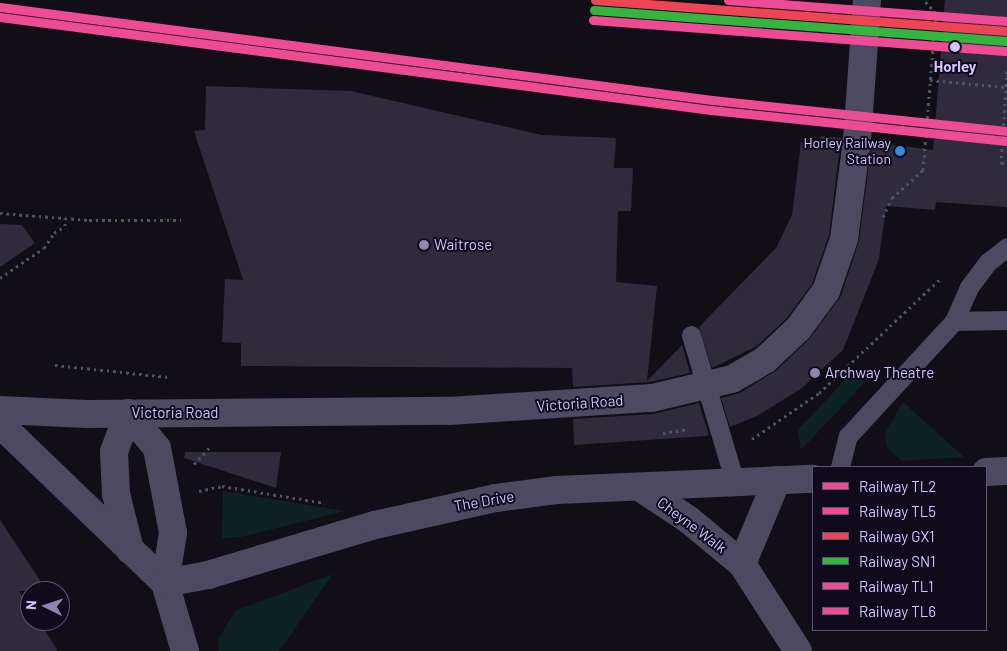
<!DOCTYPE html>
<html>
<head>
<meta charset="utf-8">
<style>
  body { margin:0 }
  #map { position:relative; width:1007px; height:651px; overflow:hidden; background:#110e18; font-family:Barlow,sans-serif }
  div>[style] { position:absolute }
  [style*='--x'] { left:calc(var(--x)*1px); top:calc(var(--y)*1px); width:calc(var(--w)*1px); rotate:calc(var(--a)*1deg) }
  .green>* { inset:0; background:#0e2224 }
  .building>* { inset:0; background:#2f2a3c }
  .path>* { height:3px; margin-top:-1.5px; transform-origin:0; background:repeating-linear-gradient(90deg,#485666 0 2.5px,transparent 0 6.5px) }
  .service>* { height:19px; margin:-9.5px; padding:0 9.5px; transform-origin:9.5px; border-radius:9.5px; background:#4c4961 }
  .minor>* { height:28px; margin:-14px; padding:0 14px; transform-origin:14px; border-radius:14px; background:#4c4961 }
  .tertiary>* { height:28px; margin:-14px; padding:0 14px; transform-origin:14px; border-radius:14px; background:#4c4961 }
  .rail-1>* { height:9px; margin:-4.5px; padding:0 4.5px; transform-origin:4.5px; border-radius:4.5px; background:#ee4b95 }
  .rail-2>* { height:9px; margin:-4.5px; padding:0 4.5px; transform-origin:4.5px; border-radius:4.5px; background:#ee4b95 }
  .rail-3>* { height:9px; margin:-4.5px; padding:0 4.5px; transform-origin:4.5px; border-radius:4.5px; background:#ee4555 }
  .rail-4>* { height:9px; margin:-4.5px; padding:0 4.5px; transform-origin:4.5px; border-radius:4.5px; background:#33b540 }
  .rail-5>* { height:9px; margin:-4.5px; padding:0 4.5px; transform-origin:4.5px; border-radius:4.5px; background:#ee4b95 }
  .rail-6>* { height:9px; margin:-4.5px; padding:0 4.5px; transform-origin:4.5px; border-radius:4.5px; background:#ee4b95 }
  .dots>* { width:14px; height:14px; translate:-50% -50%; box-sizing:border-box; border:2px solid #0f0a1c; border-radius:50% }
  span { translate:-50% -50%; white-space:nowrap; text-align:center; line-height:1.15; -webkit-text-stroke:4px #0f0a1c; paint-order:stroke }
  .bus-label { font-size:14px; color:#d0c5ff }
  .right { translate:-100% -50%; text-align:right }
  .stop-label { font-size:15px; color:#d0c5ff; font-weight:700 }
  .poi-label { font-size:15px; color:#d0c5ff }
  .left { translate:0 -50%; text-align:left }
  .street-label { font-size:15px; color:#d0c5ff }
  .legend { position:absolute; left:812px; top:466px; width:175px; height:165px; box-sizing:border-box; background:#0f0a1c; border:1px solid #5c5577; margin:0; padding:6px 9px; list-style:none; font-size:15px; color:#d0c5ff }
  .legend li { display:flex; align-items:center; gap:10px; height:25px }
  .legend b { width:25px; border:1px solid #5c5577 }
  .north { position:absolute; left:20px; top:581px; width:50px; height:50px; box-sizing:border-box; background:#0f0a1c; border:1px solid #5c5577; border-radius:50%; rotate:274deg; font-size:14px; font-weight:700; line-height:20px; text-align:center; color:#d0c5ff }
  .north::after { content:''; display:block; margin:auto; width:18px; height:22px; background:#8d85ae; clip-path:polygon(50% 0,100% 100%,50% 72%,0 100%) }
</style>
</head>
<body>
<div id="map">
  <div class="green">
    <i style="clip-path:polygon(847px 378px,866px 381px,801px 450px,798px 430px)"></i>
    <i style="clip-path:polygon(903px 402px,964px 457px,902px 461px,893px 454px,886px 445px,885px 433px)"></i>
    <i style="clip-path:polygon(223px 491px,345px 511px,241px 537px,222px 538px)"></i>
    <i style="clip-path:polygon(333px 574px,279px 651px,219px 651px,218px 640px,235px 611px)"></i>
  </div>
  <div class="building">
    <i style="clip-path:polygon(945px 0,1007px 0,1007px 207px,936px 202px,935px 210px,886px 206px,879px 259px,843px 350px,802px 388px,757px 416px,730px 427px,721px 398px,740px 393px,777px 370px,810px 338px,841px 296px,859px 241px,872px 142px,933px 150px)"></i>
    <i style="clip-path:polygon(206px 86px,351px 91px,542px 135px,616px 138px,614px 168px,633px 168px,631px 211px,618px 211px,616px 282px,657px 286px,647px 381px,682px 345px,690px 373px,650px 382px,573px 387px,572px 368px,241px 366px,241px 343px,222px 342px,225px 279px,243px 280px,194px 131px,205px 130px)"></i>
    <i style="clip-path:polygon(821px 136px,841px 138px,829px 235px,812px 284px,786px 319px,757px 346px,712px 368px,699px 327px,776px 248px,792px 215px,801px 142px,819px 144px)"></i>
    <i style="clip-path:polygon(0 224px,22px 225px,35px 243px,0 267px)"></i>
    <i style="clip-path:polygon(699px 403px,709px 435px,706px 436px,574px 445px,573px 419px,653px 414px)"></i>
    <i style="clip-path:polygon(185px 452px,281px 452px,276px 488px,184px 458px)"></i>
    <i style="clip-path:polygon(0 520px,47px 591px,19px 591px,30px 607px,30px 621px,39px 621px,58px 651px,0 651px)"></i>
  </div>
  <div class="path">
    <i style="--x:1007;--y:71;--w:92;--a:93.7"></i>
    <i style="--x:1001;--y:163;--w:6;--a:0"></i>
    <i style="--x:930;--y:80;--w:76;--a:5.3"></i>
    <i style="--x:0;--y:213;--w:89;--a:4.5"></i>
    <i style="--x:89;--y:220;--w:92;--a:0"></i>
    <i style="--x:883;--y:217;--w:21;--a:-65"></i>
    <i style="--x:892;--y:198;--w:42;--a:-42.1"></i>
    <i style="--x:923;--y:170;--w:158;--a:-85.3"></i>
    <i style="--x:936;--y:13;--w:18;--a:-133"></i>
    <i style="--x:0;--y:278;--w:53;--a:-34.3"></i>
    <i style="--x:44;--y:248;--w:18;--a:-56"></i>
    <i style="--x:54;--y:233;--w:13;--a:-32"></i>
    <i style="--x:65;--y:226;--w:8;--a:-90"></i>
    <i style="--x:55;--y:365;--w:114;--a:6.1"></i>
    <i style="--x:663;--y:433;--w:26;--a:-9"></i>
    <i style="--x:752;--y:439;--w:81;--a:-34.5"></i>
    <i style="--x:819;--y:393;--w:165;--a:-43.3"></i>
    <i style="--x:194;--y:464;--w:23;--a:-47"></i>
    <i style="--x:199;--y:491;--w:24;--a:-12"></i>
    <i style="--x:222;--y:486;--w:104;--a:9.4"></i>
  </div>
  <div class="service">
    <i style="--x:954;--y:321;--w:53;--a:-1.1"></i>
    <i style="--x:691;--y:335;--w:154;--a:73.4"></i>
    <i style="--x:840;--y:467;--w:32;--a:-76"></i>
    <i style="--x:848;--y:436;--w:156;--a:-47.3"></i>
    <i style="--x:954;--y:321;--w:37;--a:-66"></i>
    <i style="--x:969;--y:287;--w:31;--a:-53"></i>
    <i style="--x:988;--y:262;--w:24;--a:-38"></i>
  </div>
  <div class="minor">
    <i style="--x:0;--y:424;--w:229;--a:43.9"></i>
    <i style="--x:165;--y:583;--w:71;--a:73.6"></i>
    <i style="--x:986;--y:472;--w:21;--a:-3"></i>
    <i style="--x:641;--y:488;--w:58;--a:33.7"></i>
    <i style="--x:689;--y:520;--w:69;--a:39.7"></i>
    <i style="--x:742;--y:564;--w:103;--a:57.2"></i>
    <i style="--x:130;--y:550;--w:58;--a:-104"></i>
    <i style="--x:116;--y:494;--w:42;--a:-92.7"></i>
    <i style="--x:114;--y:452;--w:41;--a:-70.3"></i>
    <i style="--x:128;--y:413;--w:45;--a:50.4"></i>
    <i style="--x:157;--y:448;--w:86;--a:79.3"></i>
    <i style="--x:173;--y:533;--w:51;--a:99.1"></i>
    <i style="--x:742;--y:564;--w:91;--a:-67.4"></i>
    <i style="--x:165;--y:583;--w:44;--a:-10.5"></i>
    <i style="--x:208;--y:575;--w:174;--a:-16.7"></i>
    <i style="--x:375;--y:525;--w:124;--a:-12.6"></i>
    <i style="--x:496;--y:498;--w:62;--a:-7.5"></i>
    <i style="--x:557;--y:490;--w:256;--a:-2.5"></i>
  </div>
  <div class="tertiary">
    <i style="--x:0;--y:410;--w:87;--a:2.6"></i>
    <i style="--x:87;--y:414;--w:362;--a:-0.5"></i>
    <i style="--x:449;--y:411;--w:203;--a:-3.7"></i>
    <i style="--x:652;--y:398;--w:82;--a:-13.4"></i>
    <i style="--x:732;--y:379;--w:39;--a:-30"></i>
    <i style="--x:766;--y:359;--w:44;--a:-43.2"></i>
    <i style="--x:798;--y:329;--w:47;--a:-53.6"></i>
    <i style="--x:826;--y:291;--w:55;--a:-70.9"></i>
    <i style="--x:844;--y:239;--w:100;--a:-82.5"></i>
    <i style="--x:857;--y:140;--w:140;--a:-85.9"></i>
  </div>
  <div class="rail-1">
    <i style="--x:0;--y:7;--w:718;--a:7.44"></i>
    <i style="--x:712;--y:100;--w:297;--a:6"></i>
  </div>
  <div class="rail-2">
    <i style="--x:0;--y:17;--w:717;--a:7.45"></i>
    <i style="--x:711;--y:110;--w:297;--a:6"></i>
  </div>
  <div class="rail-3">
    <i style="--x:595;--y:0;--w:413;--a:4.3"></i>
  </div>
  <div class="rail-4">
    <i style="--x:594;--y:10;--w:413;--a:4.3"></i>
  </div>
  <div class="rail-5">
    <i style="--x:728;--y:0;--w:280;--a:4.3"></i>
  </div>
  <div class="rail-6">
    <i style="--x:593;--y:20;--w:413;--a:4.3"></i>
  </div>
  <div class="dots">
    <i style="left:955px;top:47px;background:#d0c5ff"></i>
    <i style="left:900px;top:151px;background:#338bd7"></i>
    <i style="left:424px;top:245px;background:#8d85ae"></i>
    <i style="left:815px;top:373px;background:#8d85ae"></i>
  </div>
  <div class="bus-label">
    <span class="right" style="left:891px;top:151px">Horley Railway<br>Station</span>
  </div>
  <div class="stop-label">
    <span style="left:955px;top:67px">Horley</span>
  </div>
  <div class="poi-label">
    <span class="left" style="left:434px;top:245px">Waitrose</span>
    <span class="left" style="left:825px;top:373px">Archway Theatre</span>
  </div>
  <div class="street-label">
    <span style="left:580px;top:403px;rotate:-4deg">Victoria Road</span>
    <span style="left:175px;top:413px">Victoria Road</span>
    <span style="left:484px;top:501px;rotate:-10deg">The Drive</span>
    <span style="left:692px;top:525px;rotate:37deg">Cheyne Walk</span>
  </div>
  <ul class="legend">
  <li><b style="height:6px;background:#ee4b95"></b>Railway TL2</li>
  <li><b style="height:6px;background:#ee4b95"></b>Railway TL5</li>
  <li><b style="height:6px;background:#ee4555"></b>Railway GX1</li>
  <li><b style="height:6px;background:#33b540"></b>Railway SN1</li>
  <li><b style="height:6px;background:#ee4b95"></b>Railway TL1</li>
  <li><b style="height:6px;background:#ee4b95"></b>Railway TL6</li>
  </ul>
  <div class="north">N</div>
</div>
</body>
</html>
